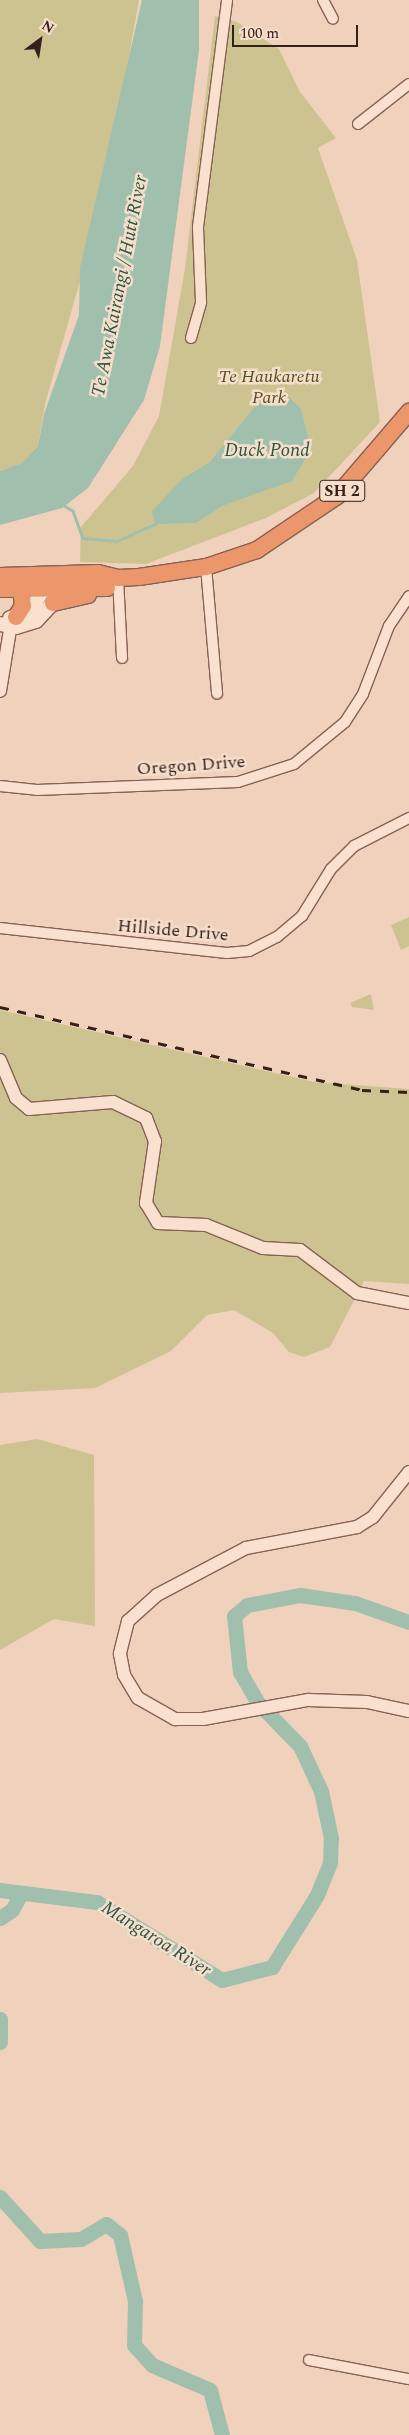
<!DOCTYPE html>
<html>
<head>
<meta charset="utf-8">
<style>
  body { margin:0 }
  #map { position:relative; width:409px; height:2435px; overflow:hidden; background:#efd1bc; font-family:Spectral,serif }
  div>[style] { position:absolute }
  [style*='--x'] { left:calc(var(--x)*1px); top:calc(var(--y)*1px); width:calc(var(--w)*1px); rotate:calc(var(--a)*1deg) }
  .green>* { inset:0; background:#cdc390 }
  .water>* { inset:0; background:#a0c0ad }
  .stream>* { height:2.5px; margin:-1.25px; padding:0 1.25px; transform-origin:1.25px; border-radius:1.25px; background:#a0c0ad }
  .river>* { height:15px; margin:-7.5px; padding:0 7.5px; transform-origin:7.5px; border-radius:7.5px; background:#a0c0ad }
  .roads { filter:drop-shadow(1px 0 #876155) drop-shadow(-1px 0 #876155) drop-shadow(0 1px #876155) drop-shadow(0 -1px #876155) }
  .minor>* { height:10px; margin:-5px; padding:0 5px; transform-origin:5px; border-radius:5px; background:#fae1cf }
  .tertiary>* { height:12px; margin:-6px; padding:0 6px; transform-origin:6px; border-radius:6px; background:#fae1cf }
  .secondary>* { height:14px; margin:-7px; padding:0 7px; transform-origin:7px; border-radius:7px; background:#fae1cf }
  .trunk>* { height:16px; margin:-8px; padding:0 8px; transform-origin:8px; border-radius:8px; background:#ec966c }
  .rail>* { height:2.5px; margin-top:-1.25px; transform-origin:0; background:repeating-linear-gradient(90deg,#35201b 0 9px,transparent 0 18px) }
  span { translate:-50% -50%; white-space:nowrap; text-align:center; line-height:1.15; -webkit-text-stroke:5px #f6decb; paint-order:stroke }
  .shield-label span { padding:1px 4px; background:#f6decb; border:1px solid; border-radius:4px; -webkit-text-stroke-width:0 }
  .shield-label { font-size:16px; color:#35201b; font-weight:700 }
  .park-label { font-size:18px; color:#525120; font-style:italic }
  .street-label { font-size:18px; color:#35201b }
  .water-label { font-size:19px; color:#295646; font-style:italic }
  .north { position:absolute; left:15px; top:15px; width:50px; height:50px; -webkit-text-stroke:4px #f6decb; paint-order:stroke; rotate:31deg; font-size:14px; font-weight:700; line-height:20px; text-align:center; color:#35201b }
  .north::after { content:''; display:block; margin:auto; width:18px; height:22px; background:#35201b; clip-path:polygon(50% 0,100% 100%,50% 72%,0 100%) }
  .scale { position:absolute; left:232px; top:25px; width:126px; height:22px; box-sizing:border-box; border:2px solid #35201b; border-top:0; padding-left:6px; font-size:15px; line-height:18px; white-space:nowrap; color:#35201b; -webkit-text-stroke:4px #f6decb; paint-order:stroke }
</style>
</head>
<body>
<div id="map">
  <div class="green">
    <i style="clip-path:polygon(0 0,139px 0,103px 200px,45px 404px,38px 446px,22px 463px,0 471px)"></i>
    <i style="clip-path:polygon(215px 16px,237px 22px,279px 49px,300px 92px,336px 138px,318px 148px,357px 260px,380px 422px,314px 493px,266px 518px,146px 564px,80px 562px,81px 527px,133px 466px,159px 416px,185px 269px)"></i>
    <i style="clip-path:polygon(409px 917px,409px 946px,401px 950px,391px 925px)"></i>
    <i style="clip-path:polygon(371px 994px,374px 1010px,352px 1007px,350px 1003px)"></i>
    <i style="clip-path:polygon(0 1010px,314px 1082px,409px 1089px,409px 1284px,364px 1281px,330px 1347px,304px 1357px,289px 1352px,273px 1333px,234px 1310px,207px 1315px,171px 1351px,95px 1388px,0 1393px)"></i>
    <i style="clip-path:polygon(37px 1439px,94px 1455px,95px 1626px,54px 1619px,0 1650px,0 1445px)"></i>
  </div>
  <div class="water">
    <i style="clip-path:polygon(142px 0,199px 0,199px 50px,160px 346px,144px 400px,88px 488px,62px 508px,0 525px,0 471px,22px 463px,38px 446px,44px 414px,79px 315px,80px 268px)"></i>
    <i style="clip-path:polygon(286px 395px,301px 409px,311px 449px,292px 481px,222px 506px,196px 523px,155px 524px,152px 511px,182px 479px,210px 462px,253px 409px,267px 398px)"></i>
  </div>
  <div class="stream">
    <i style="--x:62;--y:504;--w:13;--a:32"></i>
    <i style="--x:73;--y:511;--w:29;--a:70"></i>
    <i style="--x:83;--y:538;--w:34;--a:5"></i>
    <i style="--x:117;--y:541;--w:42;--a:-24.1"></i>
  </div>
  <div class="river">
    <i style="--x:0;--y:1890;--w:98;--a:7.1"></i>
    <i style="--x:97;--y:1902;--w:147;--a:32"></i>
    <i style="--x:222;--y:1980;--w:52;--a:-14.6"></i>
    <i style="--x:272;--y:1967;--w:85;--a:-58"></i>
    <i style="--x:317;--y:1895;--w:35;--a:-68"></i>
    <i style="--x:330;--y:1863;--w:25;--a:-88"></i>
    <i style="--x:331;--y:1838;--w:48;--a:-102"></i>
    <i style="--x:321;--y:1791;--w:50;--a:-115"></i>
    <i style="--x:300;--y:1746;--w:60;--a:-134.3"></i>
    <i style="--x:258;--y:1703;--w:36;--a:-120"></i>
    <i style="--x:240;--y:1672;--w:56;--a:-96.1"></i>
    <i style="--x:234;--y:1616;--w:17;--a:-40"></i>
    <i style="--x:247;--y:1605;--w:54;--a:-10.7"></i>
    <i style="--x:300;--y:1595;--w:56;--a:8.3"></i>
    <i style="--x:355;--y:1603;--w:57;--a:19.4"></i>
    <i style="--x:0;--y:1918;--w:14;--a:-34"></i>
    <i style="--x:12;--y:1910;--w:19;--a:-62"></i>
    <i style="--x:0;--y:2019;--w:23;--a:90"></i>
    <i style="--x:0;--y:2197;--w:59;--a:47.7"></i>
    <i style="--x:40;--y:2241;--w:41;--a:-2.8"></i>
    <i style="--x:81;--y:2239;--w:29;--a:-31"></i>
    <i style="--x:106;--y:2224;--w:18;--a:38"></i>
    <i style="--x:120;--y:2235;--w:68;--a:77.2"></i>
    <i style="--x:135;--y:2301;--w:44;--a:91.3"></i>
    <i style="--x:134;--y:2345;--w:27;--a:48"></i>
    <i style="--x:152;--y:2365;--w:63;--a:23.3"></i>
    <i style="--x:210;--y:2390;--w:47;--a:75.1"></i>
  </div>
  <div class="roads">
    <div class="minor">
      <i style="--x:323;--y:0;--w:21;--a:62"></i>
      <i style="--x:358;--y:124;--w:65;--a:-38.1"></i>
      <i style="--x:191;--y:338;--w:37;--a:-74"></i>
      <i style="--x:201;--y:302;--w:75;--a:-92.3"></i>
      <i style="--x:198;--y:227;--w:229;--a:-82.7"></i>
      <i style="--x:206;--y:567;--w:127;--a:85"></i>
      <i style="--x:118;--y:578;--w:80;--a:87.1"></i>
      <i style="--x:0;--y:786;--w:37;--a:6"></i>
      <i style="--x:37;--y:790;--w:201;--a:-2.3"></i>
      <i style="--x:238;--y:782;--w:59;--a:-17.8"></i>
      <i style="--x:294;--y:764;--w:66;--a:-39.5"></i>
      <i style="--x:345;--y:722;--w:33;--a:-57"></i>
      <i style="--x:363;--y:694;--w:73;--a:-69.1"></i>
      <i style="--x:389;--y:626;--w:36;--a:-56"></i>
      <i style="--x:0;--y:928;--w:228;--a:6.3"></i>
      <i style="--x:227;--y:953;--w:22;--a:-5"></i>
      <i style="--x:249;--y:951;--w:31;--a:-27"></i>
      <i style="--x:277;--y:937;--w:33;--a:-40"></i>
      <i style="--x:302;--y:916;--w:55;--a:-58.3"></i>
      <i style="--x:331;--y:869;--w:33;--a:-45"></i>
      <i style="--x:354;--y:846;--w:62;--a:-27"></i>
      <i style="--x:309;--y:2360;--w:102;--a:10.8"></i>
    </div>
    <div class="tertiary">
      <i style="--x:0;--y:691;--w:74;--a:-80.7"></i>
      <i style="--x:0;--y:1060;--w:41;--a:67.2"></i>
      <i style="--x:16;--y:1098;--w:17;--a:40"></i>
      <i style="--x:29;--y:1109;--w:84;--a:-4.8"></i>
      <i style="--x:113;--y:1102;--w:37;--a:26"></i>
      <i style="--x:146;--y:1118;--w:25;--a:69"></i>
      <i style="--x:155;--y:1141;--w:63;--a:98.3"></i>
      <i style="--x:146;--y:1203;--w:23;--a:59"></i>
      <i style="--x:158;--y:1223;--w:48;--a:2.4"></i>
      <i style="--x:206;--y:1225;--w:61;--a:22"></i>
      <i style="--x:263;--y:1248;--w:37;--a:3"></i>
      <i style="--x:300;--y:1250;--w:71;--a:37"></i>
      <i style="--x:357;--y:1293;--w:53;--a:10.9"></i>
      <i style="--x:409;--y:1472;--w:58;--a:128.7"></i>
      <i style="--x:373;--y:1517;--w:19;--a:148"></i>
      <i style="--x:357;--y:1527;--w:113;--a:169.3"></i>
      <i style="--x:246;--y:1548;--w:101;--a:152.2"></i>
      <i style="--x:157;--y:1595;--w:39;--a:138"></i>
      <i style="--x:128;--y:1621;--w:34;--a:104"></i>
      <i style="--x:120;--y:1654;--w:21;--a:79"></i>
      <i style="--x:124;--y:1675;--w:27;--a:59"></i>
      <i style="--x:138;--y:1698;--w:43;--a:29.6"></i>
      <i style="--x:175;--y:1719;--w:28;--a:0"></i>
      <i style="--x:203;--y:1719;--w:107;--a:-10.3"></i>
      <i style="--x:308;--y:1700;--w:59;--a:1.9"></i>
      <i style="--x:367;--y:1702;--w:43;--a:12.1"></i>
    </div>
    <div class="secondary">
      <i style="--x:10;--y:618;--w:21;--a:-19"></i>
      <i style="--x:30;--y:611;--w:19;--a:-58"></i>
      <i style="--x:40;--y:595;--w:16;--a:-86"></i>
      <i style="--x:0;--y:624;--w:16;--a:11"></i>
      <i style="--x:16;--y:627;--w:21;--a:-17"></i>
      <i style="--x:36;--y:621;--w:25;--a:-47"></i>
      <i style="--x:53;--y:603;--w:9;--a:-77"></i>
    </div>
    <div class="trunk">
      <i style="--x:0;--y:576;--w:98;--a:-1.8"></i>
      <i style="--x:98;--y:573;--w:21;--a:14"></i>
      <i style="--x:118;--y:578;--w:21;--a:-3"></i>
      <i style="--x:139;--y:577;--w:68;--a:-8.5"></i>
      <i style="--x:206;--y:567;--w:54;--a:-18.4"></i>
      <i style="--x:257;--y:550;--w:97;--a:-34"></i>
      <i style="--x:337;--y:496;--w:111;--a:-49.4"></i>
      <i style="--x:0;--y:589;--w:107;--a:-0.5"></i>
      <i style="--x:53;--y:603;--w:36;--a:-13"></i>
      <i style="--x:16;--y:617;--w:13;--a:-58"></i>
      <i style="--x:23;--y:606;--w:17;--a:-97"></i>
    </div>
  </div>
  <div class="rail">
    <i style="--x:0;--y:1007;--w:371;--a:12.9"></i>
    <i style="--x:362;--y:1090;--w:47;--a:2.4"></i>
  </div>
  <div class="shield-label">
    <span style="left:342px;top:491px">SH 2</span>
  </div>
  <div class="park-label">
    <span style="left:269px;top:388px">Te Haukaretu<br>Park</span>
  </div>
  <div class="street-label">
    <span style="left:191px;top:766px;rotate:-4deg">Oregon Drive</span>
    <span style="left:173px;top:931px;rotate:5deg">Hillside Drive</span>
  </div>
  <div class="water-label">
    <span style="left:120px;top:286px;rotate:-79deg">Te Awa Kairangi / Hutt River</span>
    <span style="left:267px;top:451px">Duck Pond</span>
    <span style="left:156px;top:1939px;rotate:32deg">Mangaroa River</span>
  </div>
  <div class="north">N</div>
  <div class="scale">100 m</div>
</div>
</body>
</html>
